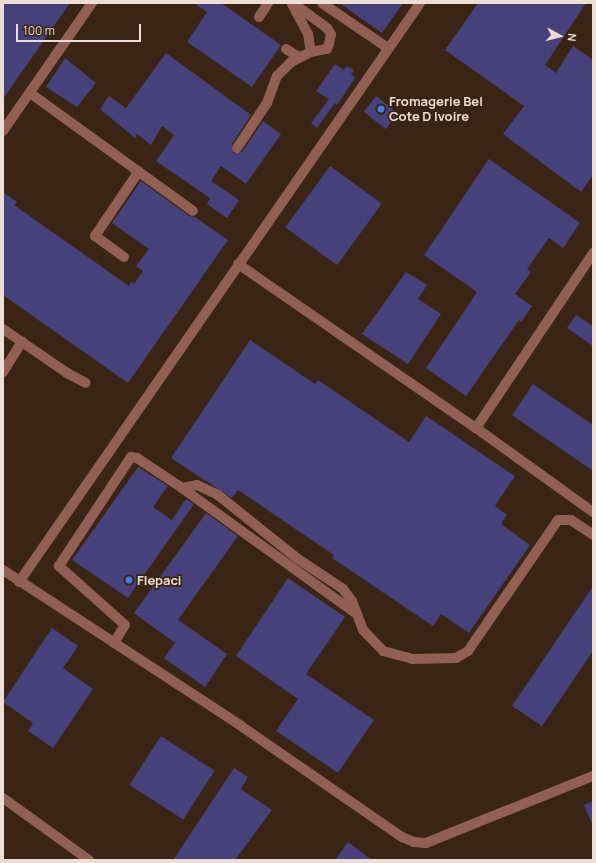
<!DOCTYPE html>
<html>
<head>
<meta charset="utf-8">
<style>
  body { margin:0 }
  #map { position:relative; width:596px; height:863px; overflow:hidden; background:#392415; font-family:Manrope,sans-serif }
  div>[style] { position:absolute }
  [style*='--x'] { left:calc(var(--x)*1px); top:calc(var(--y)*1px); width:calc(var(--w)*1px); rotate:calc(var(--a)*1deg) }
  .building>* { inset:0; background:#46417a; transform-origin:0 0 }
  .minor>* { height:10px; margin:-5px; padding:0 5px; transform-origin:5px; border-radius:5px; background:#915f53 }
  .dots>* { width:11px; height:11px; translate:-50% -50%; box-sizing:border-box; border:2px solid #392415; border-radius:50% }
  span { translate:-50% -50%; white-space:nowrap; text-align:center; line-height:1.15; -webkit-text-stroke:3.5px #392415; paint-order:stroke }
  .poi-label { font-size:13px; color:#edded5; font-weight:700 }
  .left { translate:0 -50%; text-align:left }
  .frame { position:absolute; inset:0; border:4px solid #edded5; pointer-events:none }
  .north { position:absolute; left:540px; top:16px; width:40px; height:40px; -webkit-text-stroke:3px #392415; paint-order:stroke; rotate:97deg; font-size:11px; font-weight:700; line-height:16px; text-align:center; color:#edded5 }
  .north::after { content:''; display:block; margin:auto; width:14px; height:18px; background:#edded5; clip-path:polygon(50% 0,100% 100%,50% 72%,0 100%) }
  .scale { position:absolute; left:16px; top:24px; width:125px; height:18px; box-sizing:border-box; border:2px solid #edded5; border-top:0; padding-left:5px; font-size:12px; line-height:14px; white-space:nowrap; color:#edded5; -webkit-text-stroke:3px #392415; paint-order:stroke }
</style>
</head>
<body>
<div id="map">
  <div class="building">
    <i style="clip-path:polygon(3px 3px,70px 3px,3px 99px)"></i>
    <i style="clip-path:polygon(194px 3px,221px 3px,281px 45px,252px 87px,187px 42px,207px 12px)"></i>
    <i style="clip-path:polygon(339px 3px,403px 3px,382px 33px)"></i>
    <i style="clip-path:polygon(478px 3px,586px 3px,545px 65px,556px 73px,573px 46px,593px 60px,593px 175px,581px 192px,503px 134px,524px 106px,445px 50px)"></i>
    <i style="clip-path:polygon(166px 53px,251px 115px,232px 144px,233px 153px,242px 152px,263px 121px,281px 134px,246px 184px,221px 166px,211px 181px,239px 200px,227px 218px,207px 204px,210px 198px,156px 161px,174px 135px,162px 126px,151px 145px,137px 134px,135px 138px,100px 109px,109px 96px,126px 108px)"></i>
    <i style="clip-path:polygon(65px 58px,96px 83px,77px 107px,46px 87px)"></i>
    <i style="clip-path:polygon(335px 64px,344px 70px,347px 66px,354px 70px,351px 74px,355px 78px,337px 105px,335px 103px,317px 128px,311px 123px,329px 99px,316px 91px)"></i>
    <i style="left:376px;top:96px;width:28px;height:20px;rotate:38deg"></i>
    <i style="clip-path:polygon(489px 159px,580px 223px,563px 248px,549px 238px,527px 269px,531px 272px,515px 294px,532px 306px,521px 322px,519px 320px,466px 396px,426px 368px,477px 292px,424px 255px)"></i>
    <i style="left:330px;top:166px;width:64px;height:76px;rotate:36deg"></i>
    <i style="clip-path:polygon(141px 181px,189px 216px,195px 217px,228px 240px,128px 383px,3px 295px,3px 192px,17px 202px,14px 205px,129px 286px,131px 282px,134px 284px,143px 271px,136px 266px,149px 249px,112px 223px)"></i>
    <i style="clip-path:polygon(406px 272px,427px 285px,418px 299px,441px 314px,408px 364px,362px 334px)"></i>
    <i style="clip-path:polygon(576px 315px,593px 326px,593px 346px,567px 328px)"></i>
    <i style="clip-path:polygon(250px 340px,315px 384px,318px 380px,409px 442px,426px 416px,515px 476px,495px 506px,507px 515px,501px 524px,530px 545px,469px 633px,441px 614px,433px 626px,332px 558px,334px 555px,238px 490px,232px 498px,171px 458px)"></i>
    <i style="clip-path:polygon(533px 384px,593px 425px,593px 471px,512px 415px)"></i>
    <i style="clip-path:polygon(138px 467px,168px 486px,153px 507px,172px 520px,186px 499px,194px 504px,128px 598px,72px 560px)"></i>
    <i style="clip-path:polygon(206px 513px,238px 536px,178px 620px,227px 654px,205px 687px,164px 658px,175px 643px,134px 613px)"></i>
    <i style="clip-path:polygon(288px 578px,345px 617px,306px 674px,374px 720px,338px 773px,276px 731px,298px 699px,236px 656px)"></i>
    <i style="clip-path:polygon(593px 586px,593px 651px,542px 726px,512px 706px)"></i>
    <i style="clip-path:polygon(52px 628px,78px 646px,63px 668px,93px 689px,53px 748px,28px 731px,33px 723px,3px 702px)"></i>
    <i style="left:161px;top:736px;width:64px;height:58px;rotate:33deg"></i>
    <i style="clip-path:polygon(234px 768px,248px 777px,241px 789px,272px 810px,235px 860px,173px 860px)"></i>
    <i style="clip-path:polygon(593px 801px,593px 826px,584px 805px)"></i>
    <i style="clip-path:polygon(348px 842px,372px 860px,335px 860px)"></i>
  </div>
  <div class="minor">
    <i style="--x:322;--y:3;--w:80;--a:34.3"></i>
    <i style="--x:292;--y:4;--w:34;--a:62"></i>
    <i style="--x:308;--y:34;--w:18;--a:81"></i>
    <i style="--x:259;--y:17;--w:17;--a:-57"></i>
    <i style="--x:286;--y:49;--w:15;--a:32"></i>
    <i style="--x:30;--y:93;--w:201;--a:35.9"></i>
    <i style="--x:3;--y:131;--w:156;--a:-55.2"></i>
    <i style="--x:237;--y:148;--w:54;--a:-56.3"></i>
    <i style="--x:267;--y:103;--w:29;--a:-70"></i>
    <i style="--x:277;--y:76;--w:20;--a:-45"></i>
    <i style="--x:291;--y:62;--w:22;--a:-27"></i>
    <i style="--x:311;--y:52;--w:16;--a:-11"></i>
    <i style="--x:327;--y:49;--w:5;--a:-68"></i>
    <i style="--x:329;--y:44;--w:10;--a:-79"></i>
    <i style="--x:331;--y:34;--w:7;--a:-124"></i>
    <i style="--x:327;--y:28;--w:42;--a:-143.7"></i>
    <i style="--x:124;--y:257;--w:36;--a:-144"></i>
    <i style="--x:95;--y:236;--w:78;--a:-55.9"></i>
    <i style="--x:238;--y:264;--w:289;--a:34.6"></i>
    <i style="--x:476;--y:428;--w:144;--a:35.7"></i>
    <i style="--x:3;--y:329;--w:78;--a:34.5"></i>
    <i style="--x:67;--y:373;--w:21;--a:28"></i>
    <i style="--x:3;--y:372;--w:36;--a:-58"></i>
    <i style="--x:476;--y:428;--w:211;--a:-56.2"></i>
    <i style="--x:182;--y:488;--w:15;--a:-11"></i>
    <i style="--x:197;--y:485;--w:23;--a:25"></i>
    <i style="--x:218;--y:495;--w:102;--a:38.7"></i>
    <i style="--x:298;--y:559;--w:54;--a:33.7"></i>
    <i style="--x:343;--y:589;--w:15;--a:53"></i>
    <i style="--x:352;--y:601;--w:31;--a:69"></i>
    <i style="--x:363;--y:630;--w:29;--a:46"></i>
    <i style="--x:383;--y:651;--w:30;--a:15"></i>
    <i style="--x:412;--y:659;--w:44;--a:-1.3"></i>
    <i style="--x:456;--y:658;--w:14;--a:-30"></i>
    <i style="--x:468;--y:651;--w:159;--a:-55.5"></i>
    <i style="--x:558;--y:520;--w:13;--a:0"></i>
    <i style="--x:571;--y:520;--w:27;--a:34"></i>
    <i style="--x:3;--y:570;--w:285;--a:33.2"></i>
    <i style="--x:241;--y:726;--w:196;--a:34.6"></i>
    <i style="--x:402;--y:837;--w:13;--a:23"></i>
    <i style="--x:414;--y:842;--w:12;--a:5"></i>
    <i style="--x:426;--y:843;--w:180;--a:-21.9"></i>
    <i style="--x:19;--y:582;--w:704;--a:-55.29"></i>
    <i style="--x:114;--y:643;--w:21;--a:-59"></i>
    <i style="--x:125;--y:625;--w:89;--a:-138.2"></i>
    <i style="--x:59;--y:566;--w:131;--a:-56.6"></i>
    <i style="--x:131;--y:457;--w:6;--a:9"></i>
    <i style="--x:137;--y:458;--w:54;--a:33.7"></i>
    <i style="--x:182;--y:488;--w:212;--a:35.8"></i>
    <i style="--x:3;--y:798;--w:106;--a:35.8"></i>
  </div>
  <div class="dots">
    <i style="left:381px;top:109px;background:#3f7fe0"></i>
    <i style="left:129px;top:580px;background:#3f7fe0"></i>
  </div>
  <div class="poi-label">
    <span class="left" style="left:389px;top:109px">Fromagerie Bel<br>Cote D Ivoire</span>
    <span class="left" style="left:137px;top:580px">Flepaci</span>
  </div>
  <div class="frame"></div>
  <div class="north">N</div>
  <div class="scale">100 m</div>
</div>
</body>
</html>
